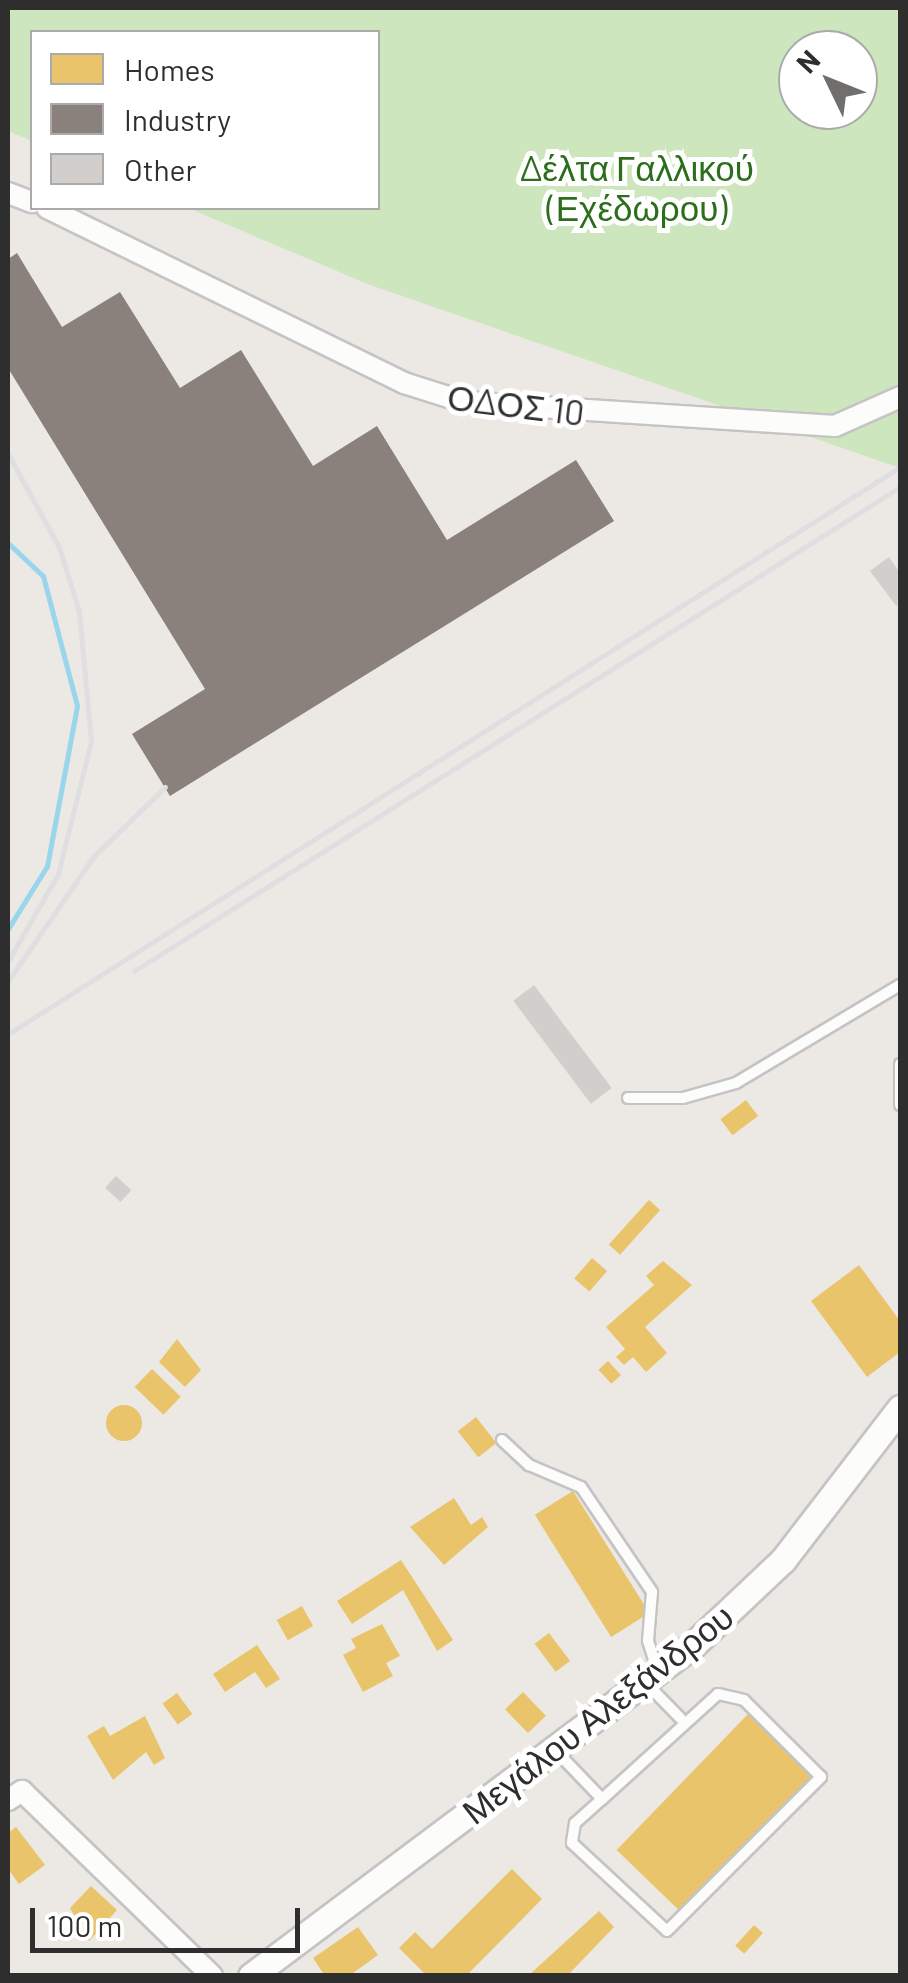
<!DOCTYPE html>
<html>
<head>
<meta charset="utf-8">
<style>
  body { margin:0 }
  #map { position:relative; width:908px; height:1983px; overflow:hidden; background:#ece8e4; font-family:Barlow,sans-serif }
  div>[style] { position:absolute }
  [style*='--x'] { left:calc(var(--x)*1px); top:calc(var(--y)*1px); width:calc(var(--w)*1px); rotate:calc(var(--a)*1deg) }
  .green>* { inset:0; background:#cee6be }
  .homes>* { inset:0; background:#e9c46a; transform-origin:0 0 }
  .round { border-radius:50% }
  .industry>* { inset:0; background:#8a817c }
  .stream>* { height:5px; margin:-2.5px; padding:0 2.5px; transform-origin:2.5px; border-radius:2.5px; background:#99d6ec }
  .building>* { inset:0; background:#d1cecb; transform-origin:0 0 }
  .roads { filter:drop-shadow(2px 0 #c5c4c5) drop-shadow(-2px 0 #c5c4c5) drop-shadow(0 2px #c5c4c5) drop-shadow(0 -2px #c5c4c5) }
  .service>* { height:10px; margin:-5px; padding:0 5px; transform-origin:5px; border-radius:5px; background:#fcfcfb }
  .minor>* { height:20px; margin:-10px; padding:0 10px; transform-origin:10px; border-radius:10px; background:#fcfcfb }
  .tertiary>* { height:25px; margin:-12.5px; padding:0 12.5px; transform-origin:12.5px; border-radius:12.5px; background:#fcfcfb }
  .rail>* { height:5px; margin:-2.5px; padding:0 2.5px; transform-origin:2.5px; border-radius:2.5px; background:#dfdfe1 }
  span { translate:-50% -50%; white-space:nowrap; text-align:center; line-height:1.15; -webkit-text-stroke:10px #fff; paint-order:stroke }
  .park-label { font-size:35px; color:#2c6e1b }
  .street-label { font-size:35px; color:#2e2e2e }
  .frame { position:absolute; inset:0; border:10px solid #2e2e2e; pointer-events:none }
  .legend { position:absolute; left:30px; top:30px; width:350px; height:180px; box-sizing:border-box; background:#fff; border:2px solid #ababab; margin:0; padding:12px 18px; list-style:none; font-size:30px; color:#2e2e2e }
  .legend li { display:flex; align-items:center; gap:20px; height:50px }
  .legend b { width:50px; border:2px solid #ababab }
  .north { position:absolute; left:778px; top:30px; width:100px; height:100px; box-sizing:border-box; background:#fff; border:2px solid #ababab; border-radius:50%; rotate:313deg; font-size:28px; font-weight:700; line-height:40px; text-align:center; color:#2e2e2e }
  .north::after { content:''; display:block; margin:auto; width:35px; height:45px; background:#706f6e; clip-path:polygon(50% 0,100% 100%,50% 72%,0 100%) }
  .scale { position:absolute; left:30px; top:1908px; width:270px; height:45px; box-sizing:border-box; border:5px solid #2e2e2e; border-top:0; padding-left:12px; font-size:30px; line-height:35px; white-space:nowrap; color:#2e2e2e; -webkit-text-stroke:8px #fff; paint-order:stroke }
</style>
</head>
<body>
<div id="map">
  <div class="green">
    <i style="clip-path:polygon(evenodd,8px 8px,900px 8px,900px 468px,370px 285px,188px 208px,378px 208px,378px 32px,32px 32px,32px 141px,8px 131px,8px 8px,798px 50px,858px 50px,858px 110px,798px 110px,798px 50px)"></i>
  </div>
  <div class="homes">
    <i style="left:746px;top:1100px;width:20px;height:32px;rotate:53deg"></i>
    <i style="left:649px;top:1200px;width:15px;height:60px;rotate:42deg"></i>
    <i style="left:592px;top:1258px;width:20px;height:27px;rotate:41deg"></i>
    <i style="clip-path:polygon(663px 1261px,692px 1285px,645px 1327px,667px 1353px,646px 1372px,633px 1357px,624px 1365px,616px 1357px,625px 1349px,606px 1327px,654px 1285px,646px 1276px)"></i>
    <i style="clip-path:polygon(859px 1265px,900px 1321px,900px 1352px,867px 1377px,811px 1301px)"></i>
    <i style="clip-path:polygon(177px 1339px,201px 1370px,185px 1387px,159px 1362px)"></i>
    <i style="left:608px;top:1361px;width:19px;height:13px;rotate:47deg"></i>
    <i style="left:152px;top:1369px;width:40px;height:25px;rotate:44deg"></i>
    <i class="round" style="left:106px;top:1405px;width:36px;height:36px"></i>
    <i style="left:476px;top:1417px;width:33px;height:23px;rotate:52deg"></i>
    <i style="left:573px;top:1491px;width:144px;height:45px;rotate:58deg"></i>
    <i style="clip-path:polygon(454px 1498px,471px 1525px,482px 1517px,488px 1527px,444px 1565px,410px 1527px)"></i>
    <i style="clip-path:polygon(401px 1560px,453px 1640px,437px 1651px,403px 1590px,352px 1624px,337px 1601px)"></i>
    <i style="left:302px;top:1606px;width:23px;height:29px;rotate:61deg"></i>
    <i style="clip-path:polygon(382px 1624px,400px 1656px,386px 1663px,393px 1676px,363px 1692px,343px 1655px,356px 1648px,351px 1639px)"></i>
    <i style="left:549px;top:1633px;width:35px;height:18px;rotate:53deg"></i>
    <i style="clip-path:polygon(257px 1645px,280px 1679px,266px 1688px,255px 1672px,225px 1692px,213px 1674px)"></i>
    <i style="left:523px;top:1692px;width:33px;height:25px;rotate:46deg"></i>
    <i style="left:177px;top:1693px;width:26px;height:18px;rotate:54deg"></i>
    <i style="left:750px;top:1712px;width:95px;height:192px;rotate:44deg"></i>
    <i style="clip-path:polygon(145px 1716px,165px 1758px,154px 1765px,146px 1752px,113px 1780px,87px 1736px,104px 1726px,110px 1736px)"></i>
    <i style="clip-path:polygon(16px 1827px,45px 1865px,19px 1884px,8px 1869px,8px 1833px)"></i>
    <i style="clip-path:polygon(512px 1869px,542px 1899px,466px 1976px,427px 1976px,399px 1948px,415px 1932px,432px 1949px)"></i>
    <i style="clip-path:polygon(91px 1886px,117px 1910px,89px 1941px,70px 1908px)"></i>
    <i style="clip-path:polygon(599px 1911px,614px 1927px,567px 1976px,528px 1976px)"></i>
    <i style="left:754px;top:1925px;width:12px;height:28px;rotate:42deg"></i>
    <i style="clip-path:polygon(358px 1927px,378px 1955px,349px 1976px,325px 1976px,313px 1958px)"></i>
  </div>
  <div class="industry">
    <i style="clip-path:polygon(17px 253px,62px 327px,120px 292px,180px 388px,241px 350px,313px 466px,377px 426px,447px 540px,576px 460px,614px 521px,170px 796px,132px 734px,205px 689px,8px 368px,8px 259px)"></i>
  </div>
  <div class="stream">
    <i style="--x:8;--y:543;--w:48;--a:43.3"></i>
    <i style="--x:43;--y:576;--w:134;--a:75.3"></i>
    <i style="--x:77;--y:706;--w:163;--a:100.6"></i>
    <i style="--x:47;--y:866;--w:74;--a:121.8"></i>
  </div>
  <div class="building">
    <i style="clip-path:polygon(889px 557px,900px 573px,897px 607px,870px 571px)"></i>
    <i style="left:534px;top:985px;width:129px;height:26px;rotate:53deg"></i>
    <i style="left:116px;top:1176px;width:21px;height:16px;rotate:43deg"></i>
  </div>
  <div class="roads">
    <div class="service">
      <i style="--x:900;--y:1064;--w:41;--a:90"></i>
      <i style="--x:628;--y:1098;--w:55;--a:0"></i>
      <i style="--x:683;--y:1098;--w:55;--a:-15.8"></i>
      <i style="--x:736;--y:1083;--w:191;--a:-30.9"></i>
      <i style="--x:502;--y:1440;--w:37;--a:43"></i>
      <i style="--x:529;--y:1465;--w:56;--a:22.9"></i>
      <i style="--x:581;--y:1487;--w:127;--a:55.9"></i>
      <i style="--x:652;--y:1592;--w:49;--a:94.7"></i>
      <i style="--x:648;--y:1641;--w:33;--a:72"></i>
      <i style="--x:646;--y:1683;--w:50;--a:45.8"></i>
      <i style="--x:555;--y:1750;--w:68;--a:46.2"></i>
      <i style="--x:602;--y:1799;--w:36;--a:138"></i>
      <i style="--x:575;--y:1823;--w:20;--a:99"></i>
      <i style="--x:572;--y:1843;--w:129;--a:42.8"></i>
      <i style="--x:667;--y:1931;--w:218;--a:-45"></i>
      <i style="--x:821;--y:1777;--w:109;--a:-135"></i>
      <i style="--x:744;--y:1700;--w:27;--a:-167"></i>
      <i style="--x:718;--y:1694;--w:156;--a:137.8"></i>
    </div>
    <div class="minor">
      <i style="--x:8;--y:193;--w:26;--a:21"></i>
      <i style="--x:47;--y:208;--w:398;--a:26.1"></i>
      <i style="--x:404;--y:383;--w:63;--a:17.6"></i>
      <i style="--x:464;--y:402;--w:372;--a:3.7"></i>
      <i style="--x:835;--y:426;--w:71;--a:-24"></i>
      <i style="--x:8;--y:1800;--w:17;--a:-33"></i>
      <i style="--x:22;--y:1791;--w:265;--a:44.2"></i>
    </div>
    <div class="tertiary">
      <i style="--x:251;--y:1976;--w:552;--a:-36.83"></i>
      <i style="--x:693;--y:1645;--w:124;--a:-43.4"></i>
      <i style="--x:783;--y:1560;--w:192;--a:-52.4"></i>
    </div>
  </div>
  <div class="rail">
    <i style="--x:8;--y:454;--w:106;--a:61.3"></i>
    <i style="--x:59;--y:547;--w:67;--a:72.6"></i>
    <i style="--x:79;--y:611;--w:131;--a:84.7"></i>
    <i style="--x:91;--y:741;--w:137;--a:103.9"></i>
    <i style="--x:58;--y:874;--w:100;--a:119.9"></i>
    <i style="--x:134;--y:971;--w:906;--a:-32.29"></i>
    <i style="--x:8;--y:981;--w:152;--a:-55.5"></i>
    <i style="--x:94;--y:856;--w:99;--a:-44.2"></i>
    <i style="--x:8;--y:1034;--w:1057;--a:-32.44"></i>
  </div>
  <div class="park-label">
    <span style="left:637px;top:187px">Δέλτα Γαλλικού<br>(Εχέδωρου)</span>
  </div>
  <div class="street-label">
    <span style="left:516px;top:404px;rotate:7deg">ΟΔΟΣ 10</span>
    <span style="left:597px;top:1713px;rotate:-38deg">Μεγάλου Αλεξάνδρου</span>
  </div>
  <div class="frame"></div>
  <ul class="legend">
  <li><b style="height:28px;background:#e9c46a"></b>Homes</li>
  <li><b style="height:28px;background:#8a817c"></b>Industry</li>
  <li><b style="height:28px;background:#d1cecb"></b>Other</li>
  </ul>
  <div class="north">N</div>
  <div class="scale">100 m</div>
</div>
</body>
</html>
